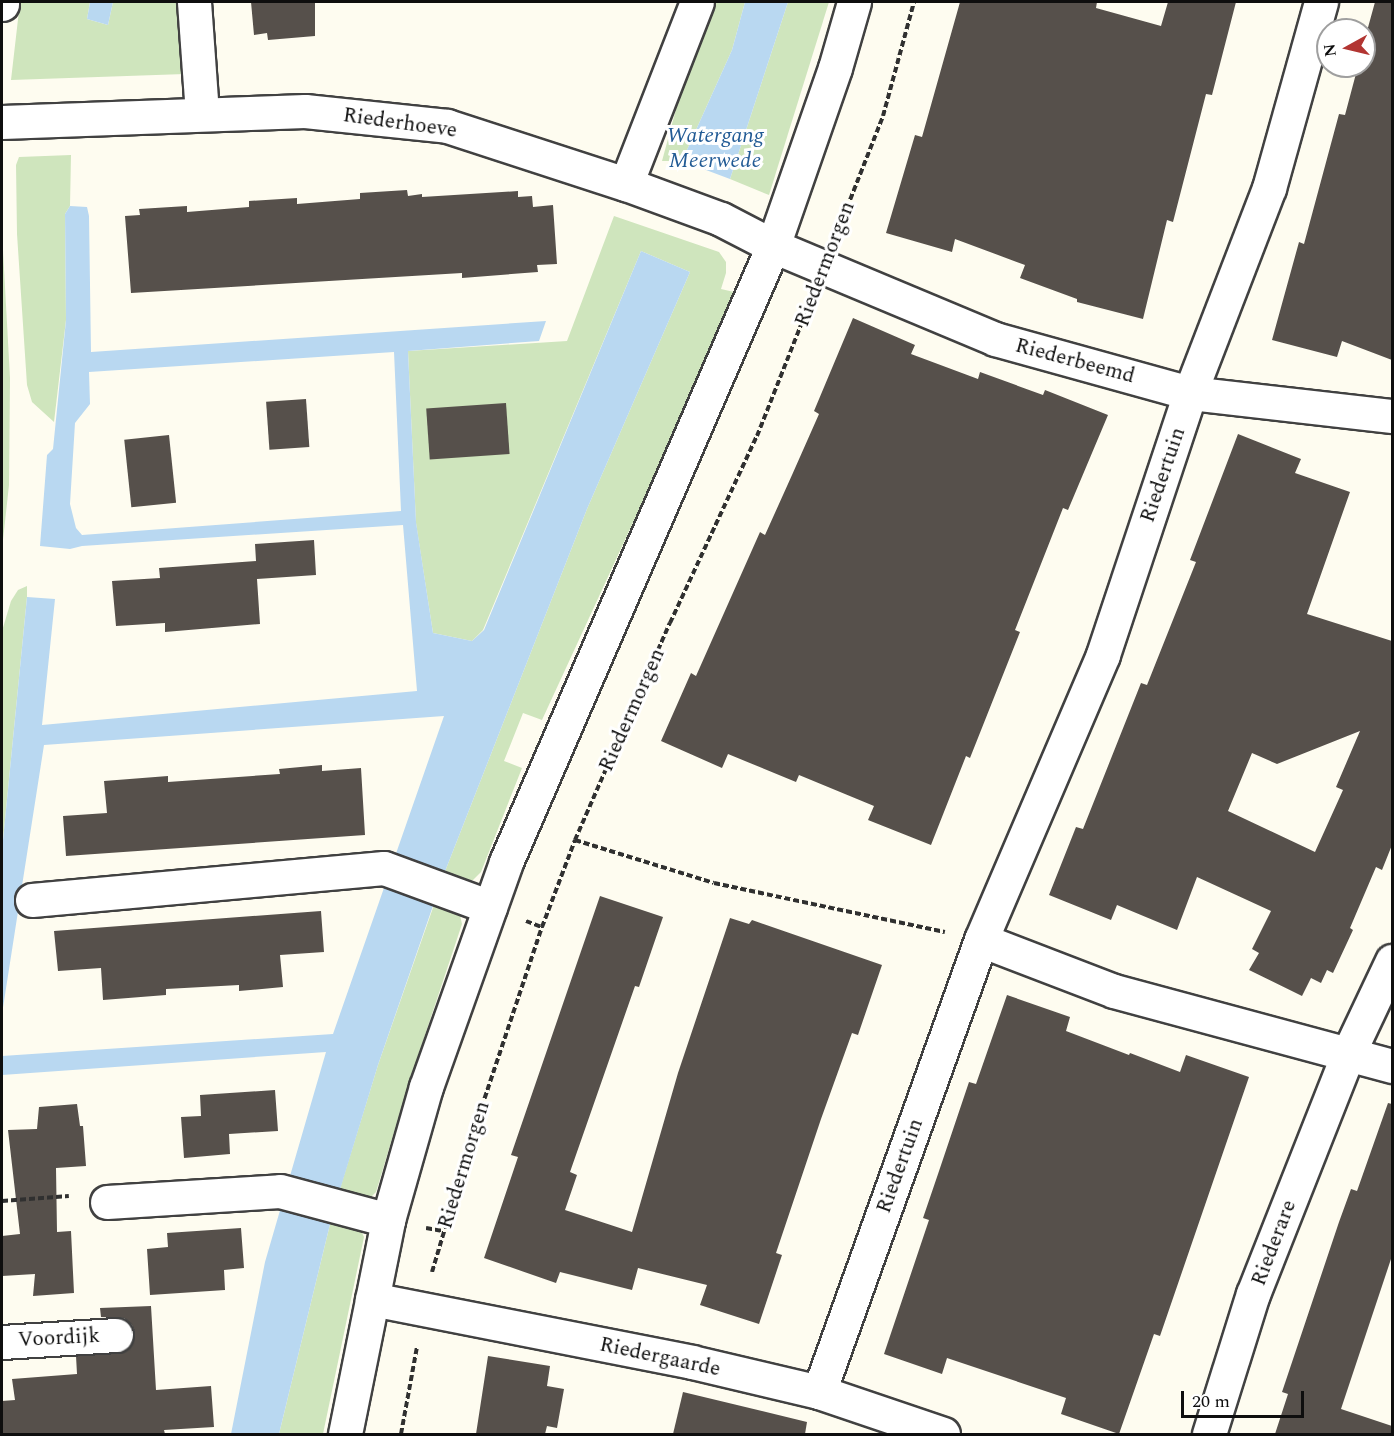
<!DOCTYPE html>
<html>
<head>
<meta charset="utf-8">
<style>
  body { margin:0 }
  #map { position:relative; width:1394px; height:1436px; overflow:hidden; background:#fefcf0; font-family:Spectral,serif }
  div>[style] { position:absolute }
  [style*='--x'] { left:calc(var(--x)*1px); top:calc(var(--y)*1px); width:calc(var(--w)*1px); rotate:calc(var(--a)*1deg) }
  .green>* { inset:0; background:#cfe5bd }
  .water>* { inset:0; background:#b9d8f1 }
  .building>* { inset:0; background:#56504b; transform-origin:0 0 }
  .path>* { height:4px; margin-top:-2px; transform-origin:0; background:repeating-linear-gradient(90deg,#303030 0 6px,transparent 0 9px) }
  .roads { filter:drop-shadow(2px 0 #414141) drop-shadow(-2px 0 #414141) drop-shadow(0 2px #414141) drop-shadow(0 -2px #414141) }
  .street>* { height:33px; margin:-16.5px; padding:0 16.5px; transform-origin:16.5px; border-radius:16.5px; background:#fff }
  span { translate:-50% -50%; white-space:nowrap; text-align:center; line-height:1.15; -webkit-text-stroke:6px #fff; paint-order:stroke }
  .street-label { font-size:21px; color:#0e0e0e }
  .water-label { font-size:22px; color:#225b95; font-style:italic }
  .frame { position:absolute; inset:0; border:3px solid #0e0e0e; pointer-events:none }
  .north { position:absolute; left:1316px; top:18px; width:60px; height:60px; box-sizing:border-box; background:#fff; border:2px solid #9f9f9f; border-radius:50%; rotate:262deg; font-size:16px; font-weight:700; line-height:24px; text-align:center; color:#0e0e0e }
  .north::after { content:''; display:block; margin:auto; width:21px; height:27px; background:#b23532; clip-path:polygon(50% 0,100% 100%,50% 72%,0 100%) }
  .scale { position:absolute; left:1181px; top:1391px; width:123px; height:27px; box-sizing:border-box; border:3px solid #0e0e0e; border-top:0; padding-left:8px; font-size:18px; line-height:21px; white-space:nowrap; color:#0e0e0e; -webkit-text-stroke:4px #fff; paint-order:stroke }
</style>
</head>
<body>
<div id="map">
  <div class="green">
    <i style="clip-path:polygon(20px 2px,90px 2px,87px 19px,108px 25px,113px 2px,181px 2px,185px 74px,11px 80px)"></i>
    <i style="clip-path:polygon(705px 2px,745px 2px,732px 50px,682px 161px,662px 161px)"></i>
    <i style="clip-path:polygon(788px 2px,829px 2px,769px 195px,730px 179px)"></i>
    <i style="clip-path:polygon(71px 155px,70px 206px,65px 214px,66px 320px,54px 422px,32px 402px,27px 385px,17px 234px,16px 165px,19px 157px)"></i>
    <i style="clip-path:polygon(614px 216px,719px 252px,726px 262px,726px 273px,721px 289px,734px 292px,677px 427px,542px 720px,523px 713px,504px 761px,522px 768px,481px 872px,473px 880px,462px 882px,444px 874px,587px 509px,690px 272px,641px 251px,483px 630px,472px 641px,433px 633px,416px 523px,408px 351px,567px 341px)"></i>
    <i style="clip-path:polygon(2px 232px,10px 378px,9px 485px,2px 549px)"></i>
    <i style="clip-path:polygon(27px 586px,27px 597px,2px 850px,2px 631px,11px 601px,18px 590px)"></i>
    <i style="clip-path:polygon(435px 902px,453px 908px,460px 915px,462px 924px,407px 1089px,376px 1192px,368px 1200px,338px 1195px,378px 1065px)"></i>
    <i style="clip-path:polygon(332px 1216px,359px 1226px,364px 1237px,323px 1434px,279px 1434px)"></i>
  </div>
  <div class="water">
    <i style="clip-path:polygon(90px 2px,113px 2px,108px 25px,87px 19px)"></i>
    <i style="clip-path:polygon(745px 2px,788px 2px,730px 179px,682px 161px,732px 50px)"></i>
    <i style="clip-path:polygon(evenodd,70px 206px,87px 207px,89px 216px,91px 352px,546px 321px,539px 341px,408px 351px,416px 522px,433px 633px,472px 641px,484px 630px,641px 251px,690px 272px,587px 509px,444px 874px,378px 1065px,332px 1216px,279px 1434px,231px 1434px,265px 1262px,326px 1052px,2px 1075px,2px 1056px,333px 1034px,444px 716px,44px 745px,2px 1014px,2px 850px,27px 597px,55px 599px,42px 725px,417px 691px,403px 525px,82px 546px,70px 549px,40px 546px,47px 455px,53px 449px,66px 320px,65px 214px,70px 206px,394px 352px,401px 511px,82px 535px,76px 528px,70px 504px,75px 423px,90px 404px,89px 372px,394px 352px)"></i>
  </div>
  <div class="building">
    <i style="clip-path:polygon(251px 2px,315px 2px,315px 36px,268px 40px,267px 33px,254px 35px)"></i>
    <i style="clip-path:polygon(960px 2px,1097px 2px,1096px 8px,1161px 26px,1168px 2px,1236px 2px,1212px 95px,1206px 94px,1173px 222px,1167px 220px,1143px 319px,1077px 302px,1077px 299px,1020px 278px,1025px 265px,955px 239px,952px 252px,886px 233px,915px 135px,922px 137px)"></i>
    <i style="clip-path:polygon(1375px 2px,1392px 2px,1392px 360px,1342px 341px,1337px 357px,1272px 340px,1299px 242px,1304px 244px,1339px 114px,1345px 115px,1358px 66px,1364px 66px,1364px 42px)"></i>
    <i style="clip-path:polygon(407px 190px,408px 196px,422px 194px,422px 197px,518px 191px,518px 197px,532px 196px,533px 207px,553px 205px,557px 264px,537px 265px,538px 272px,462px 278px,462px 273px,131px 293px,125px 216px,140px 215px,139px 209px,187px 206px,187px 212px,249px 207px,249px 201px,297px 198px,297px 204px,360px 199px,360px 193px)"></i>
    <i style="clip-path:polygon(853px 318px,915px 345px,911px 354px,978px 379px,980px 372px,1043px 395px,1045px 390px,1108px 415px,1068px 510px,1063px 508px,1015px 630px,1020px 632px,970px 758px,966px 756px,931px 845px,868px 820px,874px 806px,799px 775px,796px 782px,728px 754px,722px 768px,661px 741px,691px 673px,696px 676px,760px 532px,765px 535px,792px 475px,819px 414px,814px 411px)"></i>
    <i style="left:306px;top:399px;width:48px;height:40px;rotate:86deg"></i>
    <i style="left:506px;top:403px;width:51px;height:80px;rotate:86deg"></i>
    <i style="clip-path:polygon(evenodd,1238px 434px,1301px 459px,1295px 473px,1350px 492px,1307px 614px,1392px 641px,1392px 845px,1382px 870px,1376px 867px,1350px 928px,1353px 930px,1333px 973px,1327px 970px,1321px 983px,1311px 978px,1302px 996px,1249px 970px,1259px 953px,1252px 949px,1271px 911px,1197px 877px,1177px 930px,1117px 905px,1111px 920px,1049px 895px,1076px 827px,1083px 829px,1141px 683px,1147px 685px,1196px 562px,1190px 560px,1238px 434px,1360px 731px,1336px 787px,1343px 790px,1315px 852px,1228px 811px,1252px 753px,1277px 764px,1360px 731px)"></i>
    <i style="left:169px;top:435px;width:68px;height:45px;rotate:84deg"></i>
    <i style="clip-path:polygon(314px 540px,316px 575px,257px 579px,260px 624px,165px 632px,165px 623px,116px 626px,112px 581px,160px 578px,159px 568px,256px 561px,255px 544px)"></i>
    <i style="clip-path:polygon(322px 765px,322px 771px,361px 768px,365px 835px,66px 856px,63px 816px,107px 813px,104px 781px,168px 776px,168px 782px,280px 774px,279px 769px)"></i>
    <i style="clip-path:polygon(600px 896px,663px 917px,639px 987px,635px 986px,570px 1172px,577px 1175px,565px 1210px,632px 1232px,678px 1073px,730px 918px,749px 924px,752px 920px,882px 965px,858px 1035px,852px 1033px,821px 1119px,776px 1253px,782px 1255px,759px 1324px,700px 1305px,707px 1285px,638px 1268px,632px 1290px,560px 1272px,556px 1283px,484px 1258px,518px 1157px,511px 1155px)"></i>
    <i style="clip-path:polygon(321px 911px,324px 952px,280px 955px,283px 987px,239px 991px,239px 985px,166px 989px,166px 995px,103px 1000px,101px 968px,58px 971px,54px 931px)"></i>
    <i style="clip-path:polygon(1007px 995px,1070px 1017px,1066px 1031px,1129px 1055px,1130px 1053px,1180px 1072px,1186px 1055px,1249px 1077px,1160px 1336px,1154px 1334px,1119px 1434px,1061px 1414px,1066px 1398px,947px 1358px,942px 1374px,884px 1354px,929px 1220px,923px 1218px,938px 1174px,969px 1082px,976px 1084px)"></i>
    <i style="clip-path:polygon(275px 1090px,278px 1131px,229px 1134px,230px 1154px,184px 1158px,181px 1117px,201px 1116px,200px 1095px)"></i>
    <i style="clip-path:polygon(1388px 1103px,1392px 1104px,1392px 1256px,1341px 1409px,1392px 1426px,1392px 1434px,1275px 1434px,1288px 1394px,1282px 1392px,1339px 1222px,1351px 1189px,1357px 1191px)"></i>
    <i style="clip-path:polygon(77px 1104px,80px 1126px,83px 1126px,86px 1166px,56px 1168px,57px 1232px,71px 1231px,74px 1293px,33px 1296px,35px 1274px,2px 1276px,2px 1236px,20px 1234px,8px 1130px,37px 1129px,39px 1107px)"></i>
    <i style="clip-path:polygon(241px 1228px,244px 1268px,224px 1270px,225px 1290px,150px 1295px,147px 1249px,168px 1247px,167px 1233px)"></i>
    <i style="clip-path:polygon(151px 1306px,156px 1390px,211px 1386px,214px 1427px,164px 1430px,165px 1434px,2px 1434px,2px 1401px,15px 1400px,12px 1379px,77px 1374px,76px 1356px,126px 1351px,133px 1343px,135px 1333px,132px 1325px,124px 1318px,101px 1317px,100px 1308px)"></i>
    <i style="clip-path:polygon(488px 1356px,550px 1366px,547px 1386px,564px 1389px,557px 1428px,547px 1426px,545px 1434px,476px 1434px)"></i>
    <i style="clip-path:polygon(683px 1392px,807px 1422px,805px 1434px,673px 1434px)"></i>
  </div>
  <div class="path">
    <i style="--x:837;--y:233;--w:126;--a:-68.5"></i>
    <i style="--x:883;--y:116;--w:118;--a:-74.8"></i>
    <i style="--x:575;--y:840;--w:145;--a:17.2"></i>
    <i style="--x:714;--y:883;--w:236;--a:12"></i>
    <i style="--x:526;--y:921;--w:17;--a:21"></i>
    <i style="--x:2;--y:1201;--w:67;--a:-4.3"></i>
    <i style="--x:426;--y:1228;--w:17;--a:10"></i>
    <i style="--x:432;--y:1272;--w:154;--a:-73.4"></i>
    <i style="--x:476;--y:1124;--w:208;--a:-71.5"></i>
    <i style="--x:542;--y:927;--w:93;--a:-69.2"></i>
    <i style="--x:575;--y:840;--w:237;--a:-66.4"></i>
    <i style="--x:670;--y:623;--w:206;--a:-65.1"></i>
    <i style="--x:757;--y:436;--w:144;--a:-68.4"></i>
    <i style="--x:401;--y:1434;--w:88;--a:-79.6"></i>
  </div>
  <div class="roads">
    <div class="street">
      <i style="--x:194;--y:2;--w:112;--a:85.9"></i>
      <i style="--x:1321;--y:2;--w:193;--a:105.6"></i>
      <i style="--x:1269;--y:188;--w:220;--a:111.1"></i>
      <i style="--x:1190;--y:393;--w:276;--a:108.4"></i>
      <i style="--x:1103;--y:655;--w:310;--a:113.2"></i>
      <i style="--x:981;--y:940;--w:142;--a:21"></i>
      <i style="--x:1114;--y:991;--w:288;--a:15.1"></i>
      <i style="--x:2;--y:4;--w:2;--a:-90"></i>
      <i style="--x:2;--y:122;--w:303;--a:-2.1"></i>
      <i style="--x:305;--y:111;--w:143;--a:6"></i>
      <i style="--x:447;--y:126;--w:188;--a:18"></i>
      <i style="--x:626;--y:184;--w:101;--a:20.2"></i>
      <i style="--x:721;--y:219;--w:59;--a:27.4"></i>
      <i style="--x:773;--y:246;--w:241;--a:22.7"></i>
      <i style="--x:995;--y:339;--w:202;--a:15.5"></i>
      <i style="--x:1190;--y:393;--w:203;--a:6.5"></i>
      <i style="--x:626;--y:184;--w:195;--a:-68.7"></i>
      <i style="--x:32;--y:900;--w:353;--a:-5.2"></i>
      <i style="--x:384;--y:868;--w:113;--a:20.2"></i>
      <i style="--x:107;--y:1202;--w:173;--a:-3.6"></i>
      <i style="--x:280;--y:1191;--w:112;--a:15"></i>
      <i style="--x:372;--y:1299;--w:326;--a:11.1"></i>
      <i style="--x:692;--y:1362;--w:130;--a:13.3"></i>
      <i style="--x:819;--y:1392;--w:131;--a:18.7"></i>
      <i style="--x:2;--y:1342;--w:114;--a:-3.5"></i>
      <i style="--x:819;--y:1392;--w:480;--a:-70.3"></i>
      <i style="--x:345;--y:1434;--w:218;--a:-78.6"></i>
      <i style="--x:388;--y:1220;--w:138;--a:-74.1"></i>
      <i style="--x:426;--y:1087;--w:239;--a:-70.4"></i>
      <i style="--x:506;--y:862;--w:671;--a:-66.57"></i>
      <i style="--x:773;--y:246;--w:188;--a:-70.8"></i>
      <i style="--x:835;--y:68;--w:69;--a:-73.9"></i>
      <i style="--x:1209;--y:1434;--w:147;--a:-72.6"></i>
      <i style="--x:1253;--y:1294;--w:258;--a:-68.4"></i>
      <i style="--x:1348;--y:1054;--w:103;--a:-64.7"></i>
    </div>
  </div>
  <div class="street-label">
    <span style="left:400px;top:123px;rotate:8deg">Riederhoeve</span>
    <span style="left:825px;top:264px;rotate:-69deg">Riedermorgen</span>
    <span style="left:1075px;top:361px;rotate:15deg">Riederbeemd</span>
    <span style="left:1163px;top:475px;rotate:-71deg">Riedertuin</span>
    <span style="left:632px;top:710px;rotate:-66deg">Riedermorgen</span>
    <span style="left:464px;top:1165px;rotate:-73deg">Riedermorgen</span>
    <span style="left:900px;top:1166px;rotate:-70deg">Riedertuin</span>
    <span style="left:1274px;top:1243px;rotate:-69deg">Riederare</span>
    <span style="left:59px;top:1338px;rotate:-3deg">Voordijk</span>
    <span style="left:660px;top:1357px;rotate:12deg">Riedergaarde</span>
  </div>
  <div class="water-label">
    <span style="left:715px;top:148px">Watergang<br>Meerwede</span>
  </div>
  <div class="frame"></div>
  <div class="north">N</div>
  <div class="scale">20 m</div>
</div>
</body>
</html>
